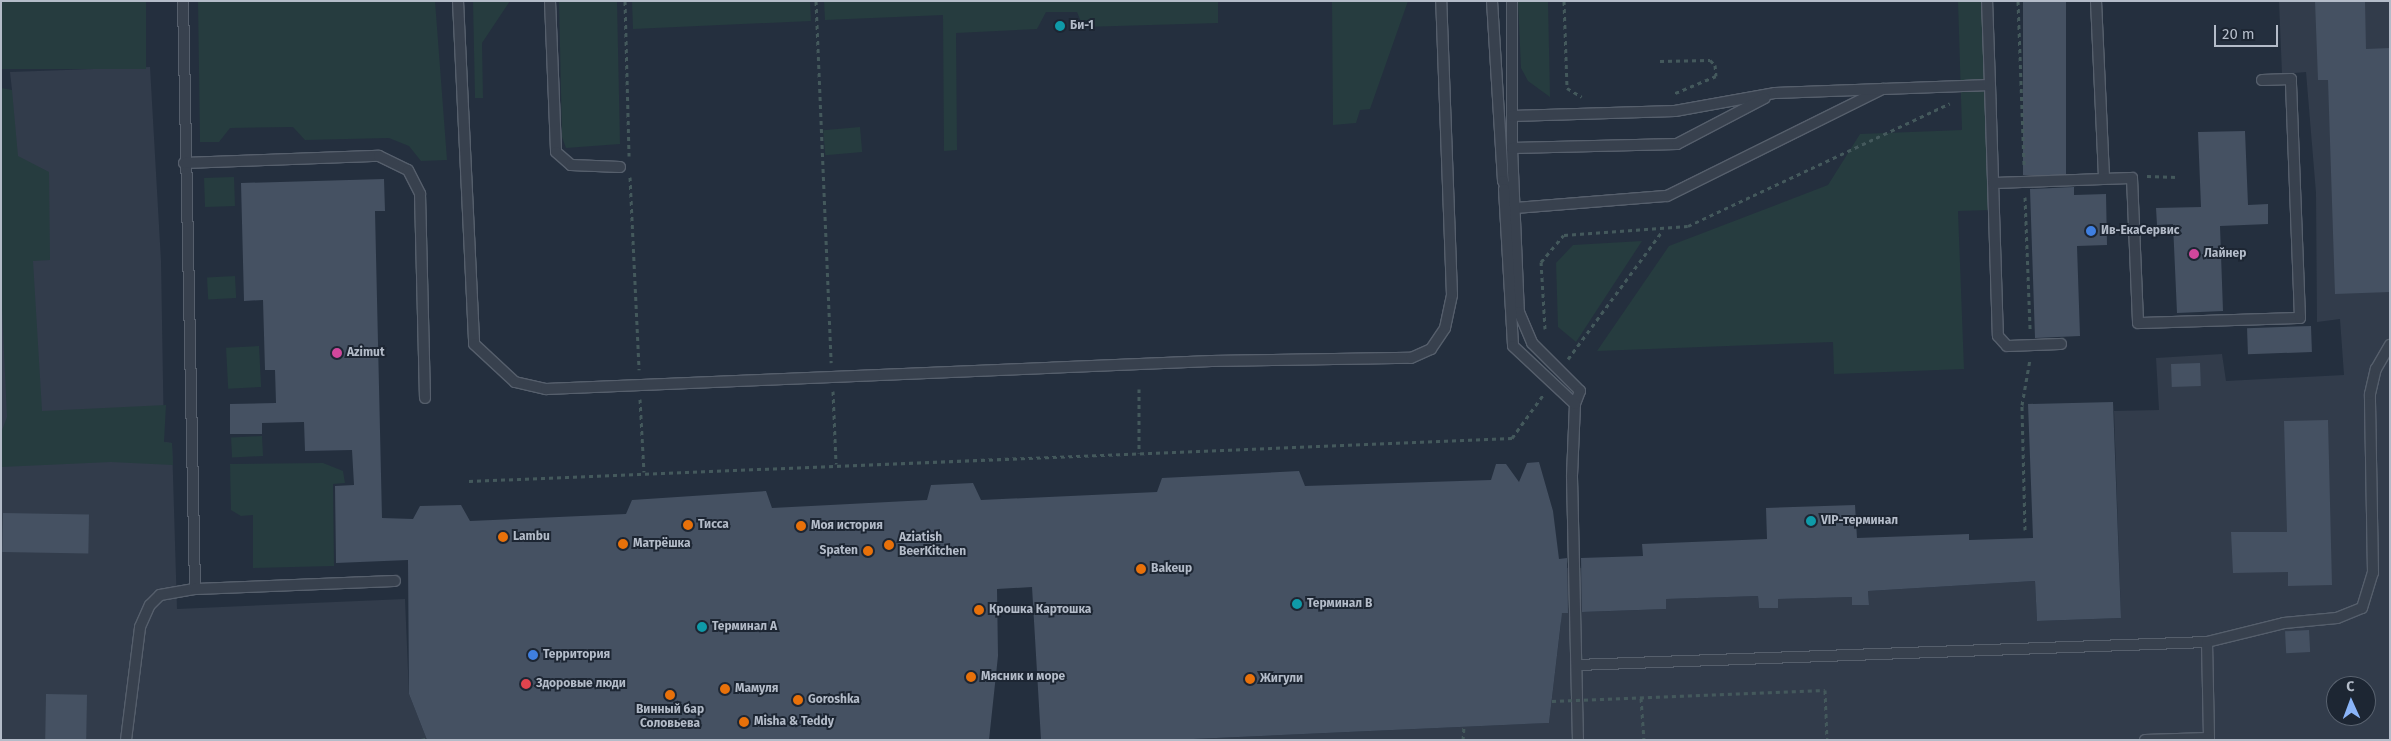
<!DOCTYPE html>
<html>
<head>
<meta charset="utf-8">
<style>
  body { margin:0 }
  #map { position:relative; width:2391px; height:741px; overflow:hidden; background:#242f3e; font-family:"Fira Sans",sans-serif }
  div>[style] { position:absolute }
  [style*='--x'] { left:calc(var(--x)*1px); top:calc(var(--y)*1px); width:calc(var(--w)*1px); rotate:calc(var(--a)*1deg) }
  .airport>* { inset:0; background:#323c4b }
  .green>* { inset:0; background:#263c3f; transform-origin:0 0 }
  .building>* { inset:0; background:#455162; transform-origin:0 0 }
  .path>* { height:3px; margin-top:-1.5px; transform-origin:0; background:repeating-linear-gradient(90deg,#44595c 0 4px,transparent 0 8px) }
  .roads { filter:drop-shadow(1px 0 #565f6c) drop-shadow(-1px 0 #565f6c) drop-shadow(0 1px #565f6c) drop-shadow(0 -1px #565f6c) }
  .lane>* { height:10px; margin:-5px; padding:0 5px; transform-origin:5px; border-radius:5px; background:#38414e }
  .path-bridge>* { height:3px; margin-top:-1.5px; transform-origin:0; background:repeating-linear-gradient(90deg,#44595c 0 4px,transparent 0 8px) }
  .dots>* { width:14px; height:14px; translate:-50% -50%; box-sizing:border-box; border:2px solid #1d2633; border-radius:50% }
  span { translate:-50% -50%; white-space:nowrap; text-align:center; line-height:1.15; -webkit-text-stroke:4px #1d2633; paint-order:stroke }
  .poi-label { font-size:12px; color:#b4bcc9; font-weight:700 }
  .left { translate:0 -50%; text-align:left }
  .right { translate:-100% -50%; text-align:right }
  .frame { position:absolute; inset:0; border:2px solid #b4bcc9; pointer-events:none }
  .north { position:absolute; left:2326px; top:676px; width:50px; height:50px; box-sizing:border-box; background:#1d2633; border:1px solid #59626f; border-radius:50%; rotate:358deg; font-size:14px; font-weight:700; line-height:20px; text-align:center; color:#b4bcc9 }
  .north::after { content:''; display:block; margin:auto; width:18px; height:22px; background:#8ab4f8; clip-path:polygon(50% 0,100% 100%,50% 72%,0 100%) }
  .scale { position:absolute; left:2214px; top:25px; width:64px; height:22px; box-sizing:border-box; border:2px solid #b4bcc9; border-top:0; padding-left:6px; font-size:15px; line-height:18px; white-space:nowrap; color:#b4bcc9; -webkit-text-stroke:4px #1d2633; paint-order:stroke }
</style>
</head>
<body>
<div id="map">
  <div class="airport">
    <i style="clip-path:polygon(evenodd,2279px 1px,2390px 1px,2390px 740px,1171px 740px,1549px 723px,1561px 622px,1559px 568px,1582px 568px,1584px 612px,1666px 609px,1666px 599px,1758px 596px,1759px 608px,1778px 608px,1778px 599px,1852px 597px,1852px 605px,1869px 605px,1868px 591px,2035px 581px,2037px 621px,2121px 618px,2114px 411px,2159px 410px,2156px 358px,2222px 354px,2226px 381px,2344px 375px,2340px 319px,2317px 322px,2316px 193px,2306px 72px,2282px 74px,2279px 1px,2336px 686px,2366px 686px,2366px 716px,2336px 716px,2336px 686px)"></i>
    <i style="clip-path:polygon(150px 67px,161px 261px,164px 442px,172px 443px,177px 609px,405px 599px,409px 694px,427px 740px,1px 740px,1px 90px,12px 90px,10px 72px)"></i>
  </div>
  <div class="green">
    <i style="left:1px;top:1px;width:145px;height:68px"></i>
    <i style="clip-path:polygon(198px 1px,435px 1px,447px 160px,421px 161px,409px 146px,389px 138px,305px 140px,293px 127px,230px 128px,219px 142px,200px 142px)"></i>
    <i style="clip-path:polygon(473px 1px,510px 1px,482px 43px,483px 98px,475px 98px)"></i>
    <i style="clip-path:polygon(559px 1px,617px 1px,620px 144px,566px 148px,562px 137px)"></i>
    <i style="clip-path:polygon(632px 1px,810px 1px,811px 21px,633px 29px)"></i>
    <i style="clip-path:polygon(824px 1px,1218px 1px,1218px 23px,1083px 27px,1077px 12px,1046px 12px,1037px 29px,956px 33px,957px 150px,944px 151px,943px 15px,825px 20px)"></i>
    <i style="clip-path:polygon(1332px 1px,1408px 1px,1370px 109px,1360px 110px,1356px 123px,1333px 125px)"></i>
    <i style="clip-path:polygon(1518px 1px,1548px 1px,1550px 97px,1528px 81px,1521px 68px)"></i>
    <i style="clip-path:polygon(1958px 1px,1983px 1px,1990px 210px,1958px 211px,1964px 369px,1834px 374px,1833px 342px,1597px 351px,1669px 246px,1828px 185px,1860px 134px,1962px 130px)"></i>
    <i style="clip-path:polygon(1px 88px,12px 90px,18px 156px,49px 172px,50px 260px,33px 261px,42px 411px,166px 405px,164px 442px,172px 443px,173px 465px,111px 462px,1px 467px,1px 433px,7px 417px,1px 287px)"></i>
    <i style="left:860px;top:127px;width:25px;height:37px;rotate:85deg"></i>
    <i style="left:234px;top:177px;width:29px;height:30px;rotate:88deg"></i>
    <i style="clip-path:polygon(1642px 241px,1576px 342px,1558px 327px,1556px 263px,1573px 245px)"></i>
    <i style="left:235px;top:276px;width:22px;height:28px;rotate:87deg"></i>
    <i style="left:259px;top:346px;width:41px;height:33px;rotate:87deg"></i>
    <i style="left:262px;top:436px;width:20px;height:31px;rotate:87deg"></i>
    <i style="clip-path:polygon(323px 463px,343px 471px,345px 483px,333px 484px,334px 566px,253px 568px,253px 515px,241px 516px,231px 510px,230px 464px)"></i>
  </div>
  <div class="building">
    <i style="left:2023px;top:1px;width:43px;height:174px"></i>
    <i style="clip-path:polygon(2315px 1px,2365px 1px,2366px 49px,2390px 48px,2390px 292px,2335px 294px,2328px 80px,2318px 80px)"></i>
    <i style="clip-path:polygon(2245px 131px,2248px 205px,2268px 204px,2268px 224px,2220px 226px,2223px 311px,2177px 313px,2173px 224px,2157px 225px,2156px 208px,2201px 207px,2198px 132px)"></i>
    <i style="clip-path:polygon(384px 179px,385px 211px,375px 211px,382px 518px,413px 519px,420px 506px,461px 505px,470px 521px,626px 514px,632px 500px,766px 491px,772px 508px,927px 500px,931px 485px,973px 483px,981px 500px,1157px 492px,1162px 478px,1299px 471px,1305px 486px,1491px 480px,1496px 464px,1506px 464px,1519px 482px,1527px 463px,1539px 462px,1553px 511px,1559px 559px,1567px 558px,1568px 613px,1562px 613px,1549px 723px,1171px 740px,1041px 740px,1032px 587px,997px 589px,998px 656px,989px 740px,427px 740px,409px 694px,408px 560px,336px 563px,335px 486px,354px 485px,352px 450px,305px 451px,304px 422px,262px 423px,262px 434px,230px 434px,230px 404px,276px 403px,275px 370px,265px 370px,263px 300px,244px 301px,241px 183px)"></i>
    <i style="clip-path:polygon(2074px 187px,2074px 195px,2106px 194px,2107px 245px,2077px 246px,2080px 336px,2035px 338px,2030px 189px)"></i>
    <i style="left:2311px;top:326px;width:26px;height:64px;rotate:88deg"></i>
    <i style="left:2200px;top:363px;width:23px;height:29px;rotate:88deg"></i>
    <i style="clip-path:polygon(2113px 402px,2121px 618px,2037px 621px,2035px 581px,1868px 591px,1869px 605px,1852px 605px,1852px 597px,1778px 599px,1778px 608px,1759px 608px,1758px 596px,1666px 599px,1666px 609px,1582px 612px,1581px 558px,1643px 556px,1642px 544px,1767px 539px,1766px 508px,1855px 505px,1857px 538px,1969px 534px,1969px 540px,2033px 538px,2028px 404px)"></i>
    <i style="clip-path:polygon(2328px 420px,2332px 585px,2288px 586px,2288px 572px,2233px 573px,2231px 532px,2287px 532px,2284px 421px)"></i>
    <i style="left:3px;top:513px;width:86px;height:39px;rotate:1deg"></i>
    <i style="left:2309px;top:630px;width:22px;height:24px;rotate:87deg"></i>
    <i style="left:46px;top:694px;width:41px;height:46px;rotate:1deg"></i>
  </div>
  <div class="path">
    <i style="--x:625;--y:1;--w:155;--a:88.5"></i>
    <i style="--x:816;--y:1;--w:362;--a:87.6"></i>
    <i style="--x:1564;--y:1;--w:87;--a:88"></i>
    <i style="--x:1567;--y:88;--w:17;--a:31"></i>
    <i style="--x:2018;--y:1;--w:167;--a:87.9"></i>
    <i style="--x:1660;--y:61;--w:50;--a:-1.1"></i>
    <i style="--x:1710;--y:60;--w:7;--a:45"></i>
    <i style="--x:1715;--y:65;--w:11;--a:85"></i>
    <i style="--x:1716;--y:76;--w:47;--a:157.3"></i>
    <i style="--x:2147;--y:176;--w:30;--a:2"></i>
    <i style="--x:630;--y:177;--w:193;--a:87.3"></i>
    <i style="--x:2025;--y:197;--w:133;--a:87.8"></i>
    <i style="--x:1545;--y:329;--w:67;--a:-93.4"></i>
    <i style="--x:1541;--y:262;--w:35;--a:-50"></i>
    <i style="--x:1564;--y:235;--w:124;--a:-4.2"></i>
    <i style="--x:1688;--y:226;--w:289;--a:-25.1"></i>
    <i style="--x:1568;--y:359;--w:160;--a:-53.6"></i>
    <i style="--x:1139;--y:389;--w:64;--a:90"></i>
    <i style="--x:833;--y:391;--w:73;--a:87.6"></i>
    <i style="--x:640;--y:399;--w:73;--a:86.9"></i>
    <i style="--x:469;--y:481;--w:1044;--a:-2.36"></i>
    <i style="--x:1512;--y:438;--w:53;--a:-54.2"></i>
    <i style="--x:2025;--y:530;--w:125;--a:-91.4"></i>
    <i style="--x:2022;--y:405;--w:47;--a:-80.1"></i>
    <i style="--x:1641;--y:698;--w:42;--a:85.9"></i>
    <i style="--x:421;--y:740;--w:5;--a:-11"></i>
    <i style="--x:1463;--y:740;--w:13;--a:-86"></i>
  </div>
  <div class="roads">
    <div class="lane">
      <i style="--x:183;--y:1;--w:588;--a:88.83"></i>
      <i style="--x:458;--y:1;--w:343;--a:87.3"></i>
      <i style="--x:474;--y:344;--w:56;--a:42.8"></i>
      <i style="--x:515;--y:382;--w:32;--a:13"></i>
      <i style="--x:546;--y:389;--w:666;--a:-2.41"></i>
      <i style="--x:1211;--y:361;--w:200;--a:-0.9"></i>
      <i style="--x:1411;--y:358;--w:22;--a:-24"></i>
      <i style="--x:1431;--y:349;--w:25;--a:-56"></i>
      <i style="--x:1445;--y:328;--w:34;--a:-78"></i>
      <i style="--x:1452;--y:295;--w:294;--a:-92.1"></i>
      <i style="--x:550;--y:1;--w:151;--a:87.7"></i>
      <i style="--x:556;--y:152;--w:20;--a:41"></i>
      <i style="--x:571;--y:165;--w:49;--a:2.3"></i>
      <i style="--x:1492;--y:1;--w:180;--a:86.5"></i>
      <i style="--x:1503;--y:181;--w:29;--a:68"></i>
      <i style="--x:1514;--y:208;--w:153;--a:-4.5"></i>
      <i style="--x:1667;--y:196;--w:241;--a:-26.4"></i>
      <i style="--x:1512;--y:1;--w:147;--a:90"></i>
      <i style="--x:1512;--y:148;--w:164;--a:87.6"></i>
      <i style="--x:1519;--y:312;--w:34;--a:67"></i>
      <i style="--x:1532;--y:343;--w:68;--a:45"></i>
      <i style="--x:1580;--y:391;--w:14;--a:111"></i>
      <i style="--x:1575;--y:404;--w:73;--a:92.4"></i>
      <i style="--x:1572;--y:477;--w:263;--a:88.7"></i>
      <i style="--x:2096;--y:1;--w:178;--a:87.4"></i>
      <i style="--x:1990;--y:85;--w:251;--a:88.2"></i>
      <i style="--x:1998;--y:336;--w:13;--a:48"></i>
      <i style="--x:2007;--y:346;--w:54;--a:-2.1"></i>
      <i style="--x:1512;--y:116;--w:163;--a:-1.8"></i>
      <i style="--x:1675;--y:111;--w:102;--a:-10.2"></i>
      <i style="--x:1775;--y:93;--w:215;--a:-2.1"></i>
      <i style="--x:1990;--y:85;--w:84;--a:-92"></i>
      <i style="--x:1512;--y:148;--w:165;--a:-1.4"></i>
      <i style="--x:1677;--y:144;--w:99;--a:-27.6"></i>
      <i style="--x:184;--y:163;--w:195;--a:-2.1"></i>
      <i style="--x:379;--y:156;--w:32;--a:26"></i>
      <i style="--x:408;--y:170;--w:27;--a:63"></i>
      <i style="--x:420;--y:194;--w:204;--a:88.6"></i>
      <i style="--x:1993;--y:183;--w:139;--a:-2.1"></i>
      <i style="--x:2132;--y:178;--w:145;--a:87.6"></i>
      <i style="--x:2138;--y:323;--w:162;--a:-1.8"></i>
      <i style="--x:2300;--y:318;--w:239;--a:-92.2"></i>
      <i style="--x:2291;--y:79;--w:29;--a:178"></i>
      <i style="--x:1504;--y:189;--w:157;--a:86.7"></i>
      <i style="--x:1513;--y:346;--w:85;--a:43.1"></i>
      <i style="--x:2207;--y:642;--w:79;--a:-13.9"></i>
      <i style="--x:2284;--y:623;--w:53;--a:-5.4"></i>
      <i style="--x:2337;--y:618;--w:27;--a:-22"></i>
      <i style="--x:2362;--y:608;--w:37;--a:-73"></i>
      <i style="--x:2373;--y:573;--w:179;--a:-91"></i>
      <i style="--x:2370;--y:394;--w:26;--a:-77"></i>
      <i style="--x:2376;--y:369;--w:28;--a:-60"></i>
      <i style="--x:1577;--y:665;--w:630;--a:-2.09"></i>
      <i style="--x:2207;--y:642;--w:98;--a:88.8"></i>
      <i style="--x:126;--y:740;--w:114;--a:-82.9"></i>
      <i style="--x:140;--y:627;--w:24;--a:-66"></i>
      <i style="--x:150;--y:605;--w:14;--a:-45"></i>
      <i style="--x:160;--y:595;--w:36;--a:-10"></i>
      <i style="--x:195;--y:589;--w:200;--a:-2.3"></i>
      <i style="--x:2145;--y:740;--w:64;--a:-1.8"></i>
    </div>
  </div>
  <div class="path-bridge">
    <i style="--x:1552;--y:701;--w:273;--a:-2.3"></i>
    <i style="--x:1825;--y:690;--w:50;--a:87.7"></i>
  </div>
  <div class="dots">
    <i style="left:1060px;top:26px;background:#0f9aa8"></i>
    <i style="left:2091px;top:231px;background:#3f7fe0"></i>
    <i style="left:2194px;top:254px;background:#d1479c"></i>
    <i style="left:337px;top:353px;background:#d1479c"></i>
    <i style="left:1811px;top:521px;background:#0f9aa8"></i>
    <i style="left:688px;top:525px;background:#e8710a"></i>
    <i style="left:801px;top:526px;background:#e8710a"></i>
    <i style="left:503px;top:537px;background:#e8710a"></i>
    <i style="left:623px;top:544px;background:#e8710a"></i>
    <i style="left:889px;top:545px;background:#e8710a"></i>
    <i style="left:868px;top:551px;background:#e8710a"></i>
    <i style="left:1141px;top:569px;background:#e8710a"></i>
    <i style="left:1297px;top:604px;background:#0f9aa8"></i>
    <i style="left:979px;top:610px;background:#e8710a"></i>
    <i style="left:702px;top:627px;background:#0f9aa8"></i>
    <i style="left:533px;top:655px;background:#3f7fe0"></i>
    <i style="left:971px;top:677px;background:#e8710a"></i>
    <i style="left:1250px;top:679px;background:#e8710a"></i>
    <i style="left:526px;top:684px;background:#e0444e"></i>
    <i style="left:725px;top:689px;background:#e8710a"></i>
    <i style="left:670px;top:695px;background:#e8710a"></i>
    <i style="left:798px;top:700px;background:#e8710a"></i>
    <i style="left:744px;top:722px;background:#e8710a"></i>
  </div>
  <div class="poi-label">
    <span class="left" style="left:1070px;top:26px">Би-1</span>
    <span class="left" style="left:2101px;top:231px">Ив-ЕкаСервис</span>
    <span class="left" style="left:2204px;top:254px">Лайнер</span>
    <span class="left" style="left:347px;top:353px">Azimut</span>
    <span class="left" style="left:1821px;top:521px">VIP-терминал</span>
    <span class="left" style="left:698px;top:525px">Тисса</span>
    <span class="left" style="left:811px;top:526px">Моя история</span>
    <span class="left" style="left:513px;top:537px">Lambu</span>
    <span class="left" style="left:899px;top:545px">Aziatish<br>BeerKitchen</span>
    <span class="left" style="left:633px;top:544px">Матрёшка</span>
    <span class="right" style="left:858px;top:551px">Spaten</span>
    <span class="left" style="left:1151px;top:569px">Bakeup</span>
    <span class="left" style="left:1307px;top:604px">Терминал B</span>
    <span class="left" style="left:989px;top:610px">Крошка Картошка</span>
    <span class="left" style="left:712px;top:627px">Терминал А</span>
    <span class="left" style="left:543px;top:655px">Территория</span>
    <span class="left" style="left:981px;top:677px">Мясник и море</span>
    <span class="left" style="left:1260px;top:679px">Жигули</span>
    <span class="left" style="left:536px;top:684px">Здоровые люди</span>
    <span class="left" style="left:735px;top:689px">Мамуля</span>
    <span class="left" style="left:808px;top:700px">Goroshka</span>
    <span style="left:670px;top:717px">Винный бар<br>Соловьева</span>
    <span class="left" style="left:754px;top:722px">Misha &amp; Teddy</span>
  </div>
  <div class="frame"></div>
  <div class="north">С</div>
  <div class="scale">20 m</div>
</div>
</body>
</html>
